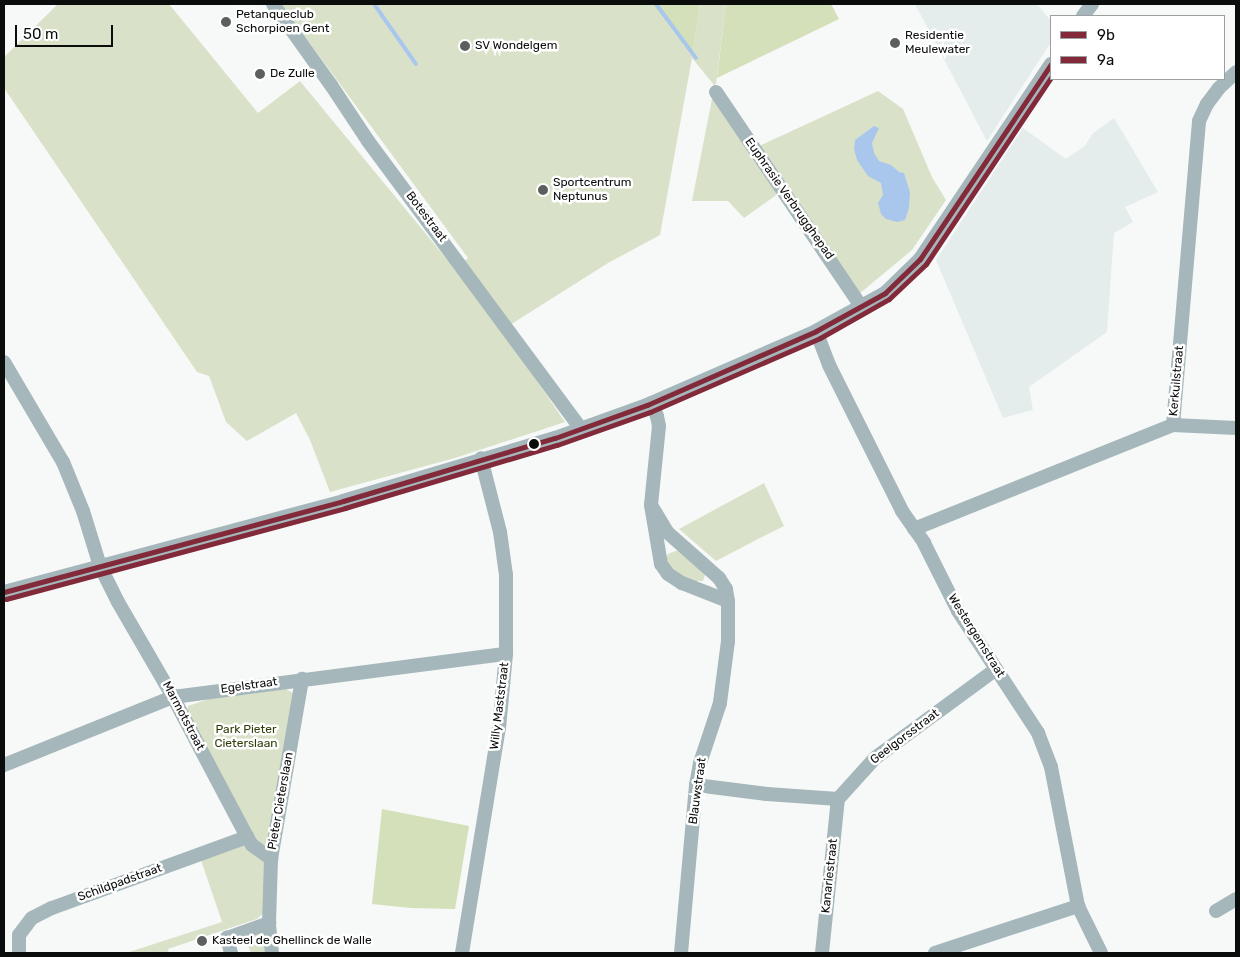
<!DOCTYPE html>
<html>
<head>
<meta charset="utf-8">
<style>
  body { margin:0 }
  #map { position:relative; width:1240px; height:957px; overflow:hidden; background:#f6f9f8; font-family:Rubik,sans-serif }
  div>[style] { position:absolute }
  [style*='--x'] { left:calc(var(--x)*1px); top:calc(var(--y)*1px); width:calc(var(--w)*1px); rotate:calc(var(--a)*1deg) }
  .built>* { inset:0; background:#e4edec }
  .green>* { inset:0; background:#d9e2c9 }
  .forest>* { inset:0; background:#d3e0ba }
  .water>* { inset:0; background:#a9c7ed }
  .stream>* { height:4px; margin:-2px; padding:0 2px; transform-origin:2px; border-radius:2px; background:#a9c7ed }
  .minor>* { height:14px; margin:-7px; padding:0 7px; transform-origin:7px; border-radius:7px; background:#a6b7bc }
  .bus-1>* { height:5px; margin:-2.5px; padding:0 2.5px; transform-origin:2.5px; border-radius:2.5px; background:#822a3a }
  .bus-2>* { height:5px; margin:-2.5px; padding:0 2.5px; transform-origin:2.5px; border-radius:2.5px; background:#822a3a }
  .dots>* { width:14px; height:14px; translate:-50% -50%; box-sizing:border-box; border:2px solid #fff; border-radius:50% }
  span { translate:-50% -50%; white-space:nowrap; text-align:center; line-height:1.15; -webkit-text-stroke:5px #fff; paint-order:stroke }
  .poi-label { font-size:12px; color:#0b0c0c }
  .left { translate:0 -50%; text-align:left }
  .street-label { font-size:12px; color:#0b0c0c }
  .park-label { font-size:12px; color:#303c08 }
  .frame { position:absolute; inset:0; border:5px solid #0b0c0c; pointer-events:none }
  .legend { position:absolute; left:1050px; top:15px; width:175px; height:65px; box-sizing:border-box; background:#fff; border:1px solid #9d9e9e; margin:0; padding:6px 9px; list-style:none; font-size:15px; color:#0b0c0c }
  .legend li { display:flex; align-items:center; gap:10px; height:25px }
  .legend b { width:25px; border:1px solid #9d9e9e }
  .scale { position:absolute; left:15px; top:25px; width:98px; height:22px; box-sizing:border-box; border:2px solid #0b0c0c; border-top:0; padding-left:6px; font-size:15px; line-height:18px; white-space:nowrap; color:#0b0c0c; -webkit-text-stroke:4px #fff; paint-order:stroke }
</style>
</head>
<body>
<div id="map">
  <div class="built">
    <i style="clip-path:polygon(915px 4px,1037px 4px,1051px 21px,1051px 42px,987px 141px)"></i>
    <i style="clip-path:polygon(1114px 118px,1158px 192px,1125px 207px,1133px 222px,1114px 233px,1107px 332px,1029px 387px,1033px 410px,1003px 418px,936px 260px,1023px 128px,1066px 159px,1085px 146px,1092px 134px)"></i>
  </div>
  <div class="green">
    <i style="clip-path:polygon(58px 4px,169px 4px,258px 113px,300px 81px,454px 268px,468px 258px,281px 4px,652px 4px,692px 57px,700px 4px,726px 4px,716px 84px,714px 85px,692px 58px,660px 235px,608px 263px,502px 330px,565px 422px,455px 458px,330px 492px,310px 440px,296px 413px,247px 441px,226px 422px,209px 376px,197px 372px,4px 88px,4px 57px)"></i>
    <i style="clip-path:polygon(878px 91px,903px 109px,932px 177px,946px 200px,912px 250px,859px 294px,757px 147px)"></i>
    <i style="clip-path:polygon(713px 94px,779px 193px,744px 218px,728px 201px,692px 201px)"></i>
    <i style="clip-path:polygon(764px 483px,784px 526px,762px 537px,716px 561px,679px 529px)"></i>
    <i style="clip-path:polygon(675px 551px,681px 551px,705px 575px,703px 581px,691px 581px,672px 569px,666px 558px,668px 554px)"></i>
    <i style="clip-path:polygon(286px 689px,293px 693px,266px 911px,257px 919px,168px 949px,169px 953px,126px 953px,222px 922px,201px 860px,252px 842px,187px 712px,188px 706px,209px 699px)"></i>
    <i style="clip-path:polygon(266px 931px,266px 953px,251px 953px,247px 943px,251px 933px)"></i>
  </div>
  <div class="forest">
    <i style="clip-path:polygon(652px 4px,700px 4px,692px 57px)"></i>
    <i style="clip-path:polygon(726px 4px,831px 4px,839px 19px,717px 78px)"></i>
    <i style="clip-path:polygon(382px 809px,469px 826px,455px 909px,411px 908px,372px 904px)"></i>
  </div>
  <div class="water">
    <i style="clip-path:polygon(874px 126px,879px 128px,872px 143px,874px 153px,879px 161px,891px 165px,899px 172px,904px 173px,910px 192px,909px 208px,905px 220px,897px 222px,886px 219px,881px 214px,878px 203px,883px 195px,881px 183px,868px 176px,857px 160px,854px 149px,855px 140px)"></i>
  </div>
  <div class="stream">
    <i style="--x:374;--y:4;--w:73;--a:55"></i>
    <i style="--x:656;--y:4;--w:67;--a:53.5"></i>
  </div>
  <div class="minor">
    <i style="--x:273;--y:4;--w:100;--a:54.4"></i>
    <i style="--x:331;--y:85;--w:67;--a:56.5"></i>
    <i style="--x:368;--y:141;--w:358;--a:53.5"></i>
    <i style="--x:1083;--y:16;--w:15;--a:-53"></i>
    <i style="--x:716;--y:92;--w:258;--a:55.9"></i>
    <i style="--x:816;--y:331;--w:36;--a:69"></i>
    <i style="--x:829;--y:365;--w:163;--a:63.4"></i>
    <i style="--x:902;--y:511;--w:39;--a:55"></i>
    <i style="--x:924;--y:543;--w:76;--a:63.4"></i>
    <i style="--x:958;--y:611;--w:146;--a:56.7"></i>
    <i style="--x:1038;--y:733;--w:36;--a:69"></i>
    <i style="--x:1051;--y:767;--w:142;--a:79"></i>
    <i style="--x:1078;--y:906;--w:52;--a:63.9"></i>
    <i style="--x:4;--y:362;--w:116;--a:59.5"></i>
    <i style="--x:63;--y:462;--w:53;--a:67.8"></i>
    <i style="--x:83;--y:511;--w:58;--a:72.8"></i>
    <i style="--x:100;--y:566;--w:40;--a:63.4"></i>
    <i style="--x:118;--y:602;--w:110;--a:59.9"></i>
    <i style="--x:173;--y:697;--w:158;--a:62.1"></i>
    <i style="--x:247;--y:837;--w:9;--a:58"></i>
    <i style="--x:252;--y:845;--w:24;--a:36"></i>
    <i style="--x:651;--y:403;--w:14;--a:65"></i>
    <i style="--x:657;--y:416;--w:10;--a:79"></i>
    <i style="--x:659;--y:426;--w:79;--a:95.8"></i>
    <i style="--x:651;--y:505;--w:60;--a:80.4"></i>
    <i style="--x:661;--y:564;--w:12;--a:55"></i>
    <i style="--x:668;--y:574;--w:17;--a:33"></i>
    <i style="--x:682;--y:583;--w:49;--a:21.4"></i>
    <i style="--x:1173;--y:425;--w:305;--a:-85.1"></i>
    <i style="--x:1199;--y:121;--w:19;--a:-65"></i>
    <i style="--x:1207;--y:104;--w:20;--a:-53"></i>
    <i style="--x:1219;--y:88;--w:23;--a:-43"></i>
    <i style="--x:651;--y:505;--w:31;--a:59"></i>
    <i style="--x:667;--y:532;--w:69;--a:41.5"></i>
    <i style="--x:719;--y:578;--w:13;--a:58"></i>
    <i style="--x:726;--y:589;--w:12;--a:81"></i>
    <i style="--x:728;--y:601;--w:40;--a:90"></i>
    <i style="--x:728;--y:641;--w:63;--a:97.4"></i>
    <i style="--x:720;--y:703;--w:63;--a:108.4"></i>
    <i style="--x:700;--y:763;--w:22;--a:100"></i>
    <i style="--x:696;--y:785;--w:169;--a:95.1"></i>
    <i style="--x:914;--y:529;--w:279;--a:-21.9"></i>
    <i style="--x:1173;--y:425;--w:63;--a:2.7"></i>
    <i style="--x:4;--y:592;--w:351;--a:-15"></i>
    <i style="--x:343;--y:501;--w:221;--a:-16.6"></i>
    <i style="--x:555;--y:438;--w:98;--a:-19.7"></i>
    <i style="--x:647;--y:405;--w:184;--a:-23.6"></i>
    <i style="--x:816;--y:331;--w:79;--a:-28.8"></i>
    <i style="--x:885;--y:293;--w:49;--a:-44.2"></i>
    <i style="--x:920;--y:259;--w:235;--a:-56.1"></i>
    <i style="--x:4;--y:765;--w:182;--a:-21.9"></i>
    <i style="--x:173;--y:697;--w:336;--a:-7.4"></i>
    <i style="--x:696;--y:785;--w:72;--a:7.2"></i>
    <i style="--x:767;--y:794;--w:71;--a:4"></i>
    <i style="--x:838;--y:799;--w:55;--a:-47.9"></i>
    <i style="--x:875;--y:758;--w:149;--a:-36.3"></i>
    <i style="--x:1216;--y:911;--w:23;--a:-31"></i>
    <i style="--x:19;--y:953;--w:18;--a:-90"></i>
    <i style="--x:19;--y:935;--w:21;--a:-53"></i>
    <i style="--x:32;--y:918;--w:22;--a:-27"></i>
    <i style="--x:52;--y:908;--w:208;--a:-20"></i>
    <i style="--x:231;--y:953;--w:16;--a:-105"></i>
    <i style="--x:227;--y:938;--w:45;--a:-19.7"></i>
    <i style="--x:272;--y:953;--w:30;--a:-96"></i>
    <i style="--x:269;--y:923;--w:64;--a:-88.2"></i>
    <i style="--x:271;--y:859;--w:183;--a:-80.2"></i>
    <i style="--x:462;--y:953;--w:228;--a:-80.7"></i>
    <i style="--x:499;--y:728;--w:74;--a:-84.6"></i>
    <i style="--x:506;--y:654;--w:79;--a:-90"></i>
    <i style="--x:506;--y:575;--w:43;--a:-97.9"></i>
    <i style="--x:500;--y:532;--w:76;--a:-104.4"></i>
    <i style="--x:822;--y:953;--w:155;--a:-84.1"></i>
    <i style="--x:935;--y:953;--w:151;--a:-18.2"></i>
  </div>
  <div class="bus-1">
    <i style="--x:4;--y:592;--w:351;--a:-15"></i>
    <i style="--x:343;--y:501;--w:221;--a:-16.6"></i>
    <i style="--x:555;--y:438;--w:98;--a:-19.7"></i>
    <i style="--x:647;--y:405;--w:184;--a:-23.6"></i>
    <i style="--x:816;--y:331;--w:79;--a:-28.8"></i>
    <i style="--x:885;--y:293;--w:49;--a:-44.2"></i>
    <i style="--x:920;--y:259;--w:235;--a:-56.1"></i>
  </div>
  <div class="bus-2">
    <i style="--x:6;--y:599;--w:351;--a:-15"></i>
    <i style="--x:345;--y:508;--w:221;--a:-16.6"></i>
    <i style="--x:557;--y:445;--w:99;--a:-19.5"></i>
    <i style="--x:650;--y:412;--w:185;--a:-23.5"></i>
    <i style="--x:820;--y:338;--w:79;--a:-29.5"></i>
    <i style="--x:889;--y:299;--w:51;--a:-43.4"></i>
    <i style="--x:926;--y:264;--w:225;--a:-56.2"></i>
  </div>
  <div class="dots">
    <i style="left:226px;top:22px;background:#5d5f5f"></i>
    <i style="left:895px;top:43px;background:#5d5f5f"></i>
    <i style="left:465px;top:46px;background:#5d5f5f"></i>
    <i style="left:260px;top:74px;background:#5d5f5f"></i>
    <i style="left:543px;top:190px;background:#5d5f5f"></i>
    <i style="left:534px;top:444px;background:#0b0c0c"></i>
    <i style="left:202px;top:941px;background:#5d5f5f"></i>
  </div>
  <div class="poi-label">
    <span class="left" style="left:236px;top:22px">Petanqueclub<br>Schorpioen Gent</span>
    <span class="left" style="left:905px;top:43px">Residentie<br>Meulewater</span>
    <span class="left" style="left:475px;top:46px">SV Wondelgem</span>
    <span class="left" style="left:270px;top:74px">De Zulle</span>
    <span class="left" style="left:553px;top:190px">Sportcentrum<br>Neptunus</span>
    <span class="left" style="left:212px;top:941px">Kasteel de Ghellinck de Walle</span>
  </div>
  <div class="street-label">
    <span style="left:789px;top:199px;rotate:55deg">Euphrasie Verbrugghepad</span>
    <span style="left:426px;top:217px;rotate:53deg">Botestraat</span>
    <span style="left:1177px;top:381px;rotate:-85deg">Kerkuilstraat</span>
    <span style="left:976px;top:636px;rotate:58deg">Westergemstraat</span>
    <span style="left:249px;top:686px;rotate:-8deg">Egelstraat</span>
    <span style="left:500px;top:706px;rotate:-83deg">Willy Maststraat</span>
    <span style="left:183px;top:716px;rotate:62deg">Marmotstraat</span>
    <span style="left:905px;top:737px;rotate:-37deg">Geelgorsstraat</span>
    <span style="left:698px;top:791px;rotate:-82deg">Blauwstraat</span>
    <span style="left:281px;top:801px;rotate:-80deg">Pieter Cieterslaan</span>
    <span style="left:830px;top:876px;rotate:-84deg">Kanariestraat</span>
    <span style="left:120px;top:883px;rotate:-20deg">Schildpadstraat</span>
  </div>
  <div class="park-label">
    <span style="left:246px;top:737px">Park Pieter<br>Cieterslaan</span>
  </div>
  <div class="frame"></div>
  <ul class="legend">
  <li><b style="height:6px;background:#822a3a"></b>9b</li>
  <li><b style="height:6px;background:#822a3a"></b>9a</li>
  </ul>
  <div class="scale">50 m</div>
</div>
</body>
</html>
